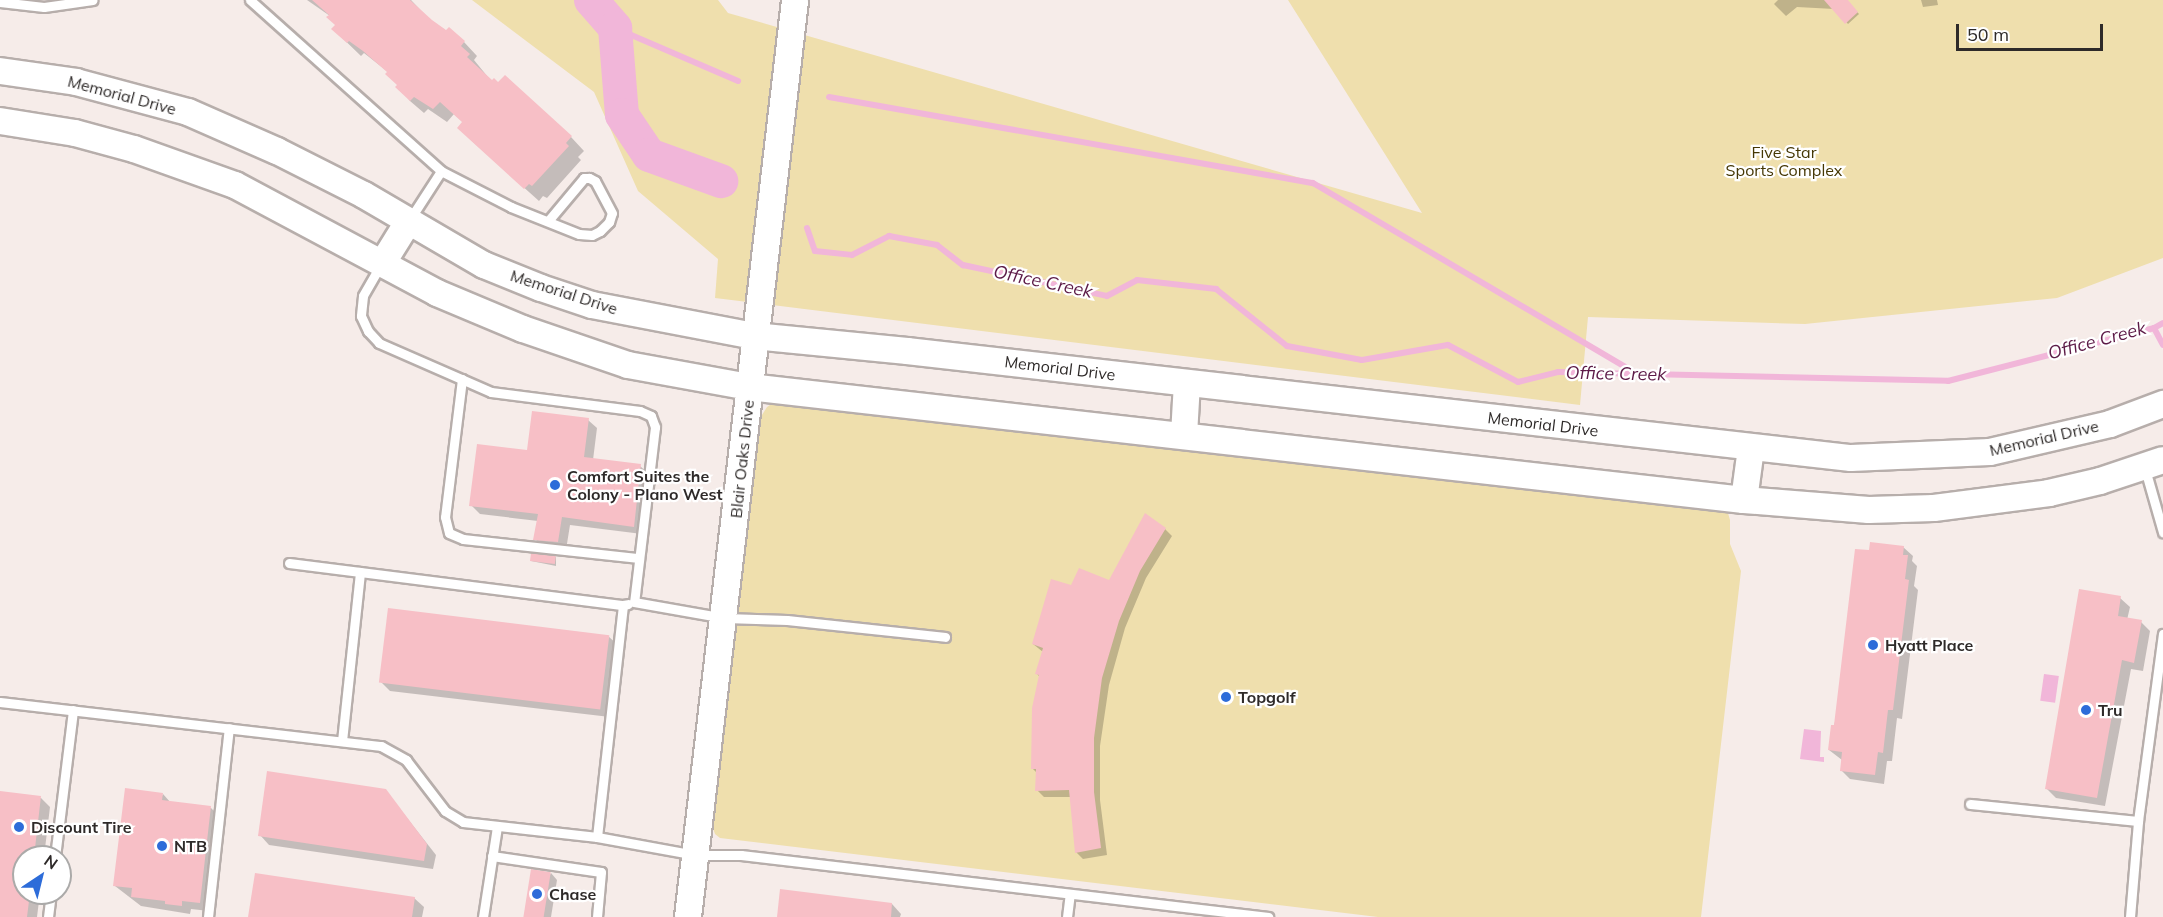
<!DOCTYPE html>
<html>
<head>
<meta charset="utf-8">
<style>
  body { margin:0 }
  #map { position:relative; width:2163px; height:917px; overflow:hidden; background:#f6ece9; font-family:Mulish,sans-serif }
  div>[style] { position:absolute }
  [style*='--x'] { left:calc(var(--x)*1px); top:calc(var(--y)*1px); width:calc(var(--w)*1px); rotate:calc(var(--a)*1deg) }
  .green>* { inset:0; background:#efdfad }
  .water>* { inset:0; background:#f1b6d9; transform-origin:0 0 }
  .shadow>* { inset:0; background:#0003 }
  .stream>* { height:6px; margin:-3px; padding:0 3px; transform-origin:3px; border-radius:3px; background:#f1b6d9 }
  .river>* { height:34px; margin:-17px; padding:0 17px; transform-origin:17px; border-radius:17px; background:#f1b6d9 }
  .building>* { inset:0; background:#f7bfc6; transform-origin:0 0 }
  .roads { filter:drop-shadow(2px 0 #b7aeab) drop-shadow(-2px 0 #b7aeab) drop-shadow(0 2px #b7aeab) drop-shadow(0 -2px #b7aeab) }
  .lane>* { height:9px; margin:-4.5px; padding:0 4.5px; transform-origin:4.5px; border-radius:4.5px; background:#fff }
  .secondary>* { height:26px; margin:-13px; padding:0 13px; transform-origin:13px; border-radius:13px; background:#fff }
  .dots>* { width:16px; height:16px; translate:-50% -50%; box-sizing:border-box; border:3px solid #fff; border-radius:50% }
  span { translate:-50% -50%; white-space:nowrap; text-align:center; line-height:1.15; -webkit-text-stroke:4.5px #fff; paint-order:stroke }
  .street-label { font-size:16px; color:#2e2a29 }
  .park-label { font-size:16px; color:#453704 }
  .poi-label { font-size:16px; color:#2e2a29; font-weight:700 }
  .left { translate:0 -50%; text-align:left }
  .water-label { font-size:18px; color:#5c1a47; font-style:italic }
  .north { position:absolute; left:12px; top:845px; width:60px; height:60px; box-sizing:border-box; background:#fff; border:2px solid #abaaa9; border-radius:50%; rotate:35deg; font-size:16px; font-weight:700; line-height:24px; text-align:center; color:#2e2a29 }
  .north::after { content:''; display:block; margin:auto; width:21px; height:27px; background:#2d6cd9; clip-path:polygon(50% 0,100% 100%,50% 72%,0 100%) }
  .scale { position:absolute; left:1956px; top:24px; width:147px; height:27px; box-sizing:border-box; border:3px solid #2e2a29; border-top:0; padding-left:8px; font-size:18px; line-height:21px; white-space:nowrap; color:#2e2a29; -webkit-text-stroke:4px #fff; paint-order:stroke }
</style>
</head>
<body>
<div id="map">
  <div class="green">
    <i style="clip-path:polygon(472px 0,718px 0,728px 13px,1422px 213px,1288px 0,2163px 0,2163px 258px,2057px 298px,1805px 324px,1588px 317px,1580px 405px,715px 298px,718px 259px,638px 191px,594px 92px)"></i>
    <i style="clip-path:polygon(779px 399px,1719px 507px,1728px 513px,1730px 520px,1730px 544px,1741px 571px,1701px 917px,1378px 917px,720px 838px,715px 834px,711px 823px,757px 423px,767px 407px)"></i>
  </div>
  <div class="water">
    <i style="left:2044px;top:674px;width:15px;height:27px;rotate:8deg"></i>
    <i style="clip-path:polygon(1804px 729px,1821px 731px,1820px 757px,1824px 757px,1824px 762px,1800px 759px)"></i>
  </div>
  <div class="shadow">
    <i style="clip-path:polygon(307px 0,411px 0,431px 21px,464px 42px,477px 56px,474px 60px,492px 82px,498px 84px,505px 77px,571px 137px,584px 151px,578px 157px,581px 160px,547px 198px,543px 196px,539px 201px,472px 141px,464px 123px,454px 114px,447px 122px,428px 109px,424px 113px,410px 101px,388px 72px,364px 53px,361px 56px,333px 29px,337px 26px,330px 16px)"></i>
    <i style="clip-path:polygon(1778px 0,1846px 0,1859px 14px,1848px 24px,1834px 9px,1797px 7px,1786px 16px,1774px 4px)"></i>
    <i style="clip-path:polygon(1921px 0,1937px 0,1938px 5px,1923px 7px)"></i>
    <i style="clip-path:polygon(588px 420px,597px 428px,593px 460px,640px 466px,649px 474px,642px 534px,570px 525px,566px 550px,544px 548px,535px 539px,538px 521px,480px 514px,471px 505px,528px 452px)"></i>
    <i style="clip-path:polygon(1165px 529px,1172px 536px,1146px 578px,1125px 628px,1109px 685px,1100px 746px,1100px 800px,1107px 855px,1083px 859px,1076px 852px,1071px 797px,1044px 797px,1037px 790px,1037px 773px,1032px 768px,1040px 677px,1037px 674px,1043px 652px,1033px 644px,1072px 587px,1109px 582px)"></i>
    <i style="clip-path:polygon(1903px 547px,1913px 556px,1912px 561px,1917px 566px,1914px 586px,1918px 590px,1902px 719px,1897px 718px,1892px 761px,1887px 761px,1884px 784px,1850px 779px,1841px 770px,1842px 760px,1829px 750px,1871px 552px)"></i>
    <i style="clip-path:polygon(556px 557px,556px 566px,531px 561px)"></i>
    <i style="clip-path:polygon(2120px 598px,2130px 607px,2127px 620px,2141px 622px,2150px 631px,2143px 671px,2131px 669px,2105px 806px,2056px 798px,2046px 788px)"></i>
    <i style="clip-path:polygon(608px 636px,618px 645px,610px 717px,390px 691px,381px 682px)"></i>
    <i style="clip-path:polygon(385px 790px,436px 855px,433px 869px,269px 845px,260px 835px)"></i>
    <i style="clip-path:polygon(0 793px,41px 798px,50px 807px,44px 857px,24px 857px,24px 893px,40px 893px,37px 917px,0 917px)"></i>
    <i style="clip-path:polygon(163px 794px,171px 803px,211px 808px,220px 817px,209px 911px,191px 909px,190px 914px,141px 906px,115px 886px)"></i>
    <i style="clip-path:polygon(551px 873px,557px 880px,551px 917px,524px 917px)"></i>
    <i style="clip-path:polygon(414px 898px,424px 907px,422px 917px,250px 917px)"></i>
    <i style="clip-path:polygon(892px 904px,901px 914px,900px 917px,778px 917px)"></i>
  </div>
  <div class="stream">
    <i style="--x:615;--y:28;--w:134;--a:23.3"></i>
    <i style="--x:829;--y:97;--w:492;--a:10.1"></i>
    <i style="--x:1313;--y:183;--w:380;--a:30.5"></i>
    <i style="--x:807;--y:228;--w:24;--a:71"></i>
    <i style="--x:815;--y:251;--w:37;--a:6"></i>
    <i style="--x:852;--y:255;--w:42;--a:-27.2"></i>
    <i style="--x:889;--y:236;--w:49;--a:10.6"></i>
    <i style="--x:937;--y:245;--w:33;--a:38"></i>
    <i style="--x:963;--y:265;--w:147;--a:12.1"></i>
    <i style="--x:1107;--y:296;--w:34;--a:-28"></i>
    <i style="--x:1137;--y:280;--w:80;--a:6.5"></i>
    <i style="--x:1216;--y:289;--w:91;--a:38.8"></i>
    <i style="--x:1287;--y:346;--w:76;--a:10.6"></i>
    <i style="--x:1362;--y:360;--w:87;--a:-9.9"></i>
    <i style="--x:1448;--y:345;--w:79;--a:27.9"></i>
    <i style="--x:1518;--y:382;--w:41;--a:-14"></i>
    <i style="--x:1558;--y:372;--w:390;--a:1.3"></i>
    <i style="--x:1948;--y:381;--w:213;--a:-14.4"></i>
    <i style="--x:2154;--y:328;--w:10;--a:-29"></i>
    <i style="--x:2154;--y:328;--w:19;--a:62"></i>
  </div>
  <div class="river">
    <i style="--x:591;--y:0;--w:37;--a:49"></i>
    <i style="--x:615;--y:28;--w:87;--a:85.4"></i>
    <i style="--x:622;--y:115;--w:48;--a:56"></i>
    <i style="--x:649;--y:155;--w:77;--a:19.9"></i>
  </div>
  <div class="building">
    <i style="clip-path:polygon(312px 0,410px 0,432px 20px,446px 30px,449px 27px,465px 41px,461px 46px,470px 54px,467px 57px,492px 80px,494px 78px,498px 82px,505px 75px,572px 136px,566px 143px,569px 146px,532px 186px,529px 184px,524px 189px,457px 128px,462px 122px,440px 102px,433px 109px,414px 97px,410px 101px,395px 87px,397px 85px,385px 74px,387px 72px,363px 51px,349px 41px,347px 43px,331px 29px,335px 25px,326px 17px,329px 15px)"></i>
    <i style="clip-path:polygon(1824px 0,1848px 0,1858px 12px,1845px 24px)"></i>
    <i style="clip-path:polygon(532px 411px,589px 418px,584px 457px,641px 464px,634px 527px,562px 517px,558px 542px,533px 540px,538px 514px,469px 506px,477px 444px,527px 450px)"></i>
    <i style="clip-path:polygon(1145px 513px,1166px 528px,1140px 571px,1119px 621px,1102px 678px,1094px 738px,1094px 792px,1101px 848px,1075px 853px,1069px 790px,1035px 791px,1036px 769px,1031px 769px,1032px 708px,1039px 675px,1035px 674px,1043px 648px,1032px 644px,1051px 579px,1071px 585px,1079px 568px,1109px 580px)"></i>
    <i style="clip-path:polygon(1870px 542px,1904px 546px,1903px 555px,1908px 555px,1905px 579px,1909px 580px,1893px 710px,1888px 710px,1883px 753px,1878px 752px,1875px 775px,1840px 771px,1842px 752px,1828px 750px,1831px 725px,1834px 725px,1855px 549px,1869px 550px)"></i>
    <i style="left:531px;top:553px;width:25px;height:8px;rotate:7deg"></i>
    <i style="clip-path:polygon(2079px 589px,2121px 596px,2118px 616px,2142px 620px,2134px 663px,2122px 660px,2097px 798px,2045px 789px)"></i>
    <i style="left:388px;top:608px;width:223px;height:75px;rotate:7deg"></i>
    <i style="clip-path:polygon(267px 771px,386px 789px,427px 844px,424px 861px,258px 836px)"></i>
    <i style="clip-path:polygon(125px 788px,163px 793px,162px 800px,211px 806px,200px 903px,182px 901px,182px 906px,165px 904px,165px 901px,131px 897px,132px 888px,113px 886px)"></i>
    <i style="clip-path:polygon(0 791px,41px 796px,34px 857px,24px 857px,24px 893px,30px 893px,27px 917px,0 917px)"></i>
    <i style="left:531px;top:869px;width:20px;height:49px;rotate:9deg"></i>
    <i style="clip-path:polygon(255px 873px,415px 897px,412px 917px,248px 917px)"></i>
    <i style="clip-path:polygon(780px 889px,892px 903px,891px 917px,777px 917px)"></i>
  </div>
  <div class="roads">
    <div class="lane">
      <i style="--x:250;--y:0;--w:256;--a:41.8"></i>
      <i style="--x:441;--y:171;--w:79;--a:27.2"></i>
      <i style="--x:511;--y:207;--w:73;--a:21.7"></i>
      <i style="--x:579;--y:234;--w:13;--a:4"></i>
      <i style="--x:592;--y:235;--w:9;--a:-27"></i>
      <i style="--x:600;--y:231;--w:13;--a:-45"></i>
      <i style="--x:609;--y:222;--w:9;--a:-72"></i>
      <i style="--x:612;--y:213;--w:36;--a:-118"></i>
      <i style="--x:595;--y:181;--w:7;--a:-153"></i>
      <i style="--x:589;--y:178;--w:5;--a:180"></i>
      <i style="--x:584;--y:178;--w:56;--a:129.9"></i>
      <i style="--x:0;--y:2;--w:44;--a:6.5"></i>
      <i style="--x:44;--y:7;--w:49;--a:-8.1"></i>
      <i style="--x:410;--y:219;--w:57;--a:-57.1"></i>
      <i style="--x:380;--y:266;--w:34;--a:120"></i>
      <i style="--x:363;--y:296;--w:20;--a:96"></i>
      <i style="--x:361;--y:316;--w:17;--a:65"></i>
      <i style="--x:368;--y:331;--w:16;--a:47"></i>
      <i style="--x:379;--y:343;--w:122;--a:23.6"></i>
      <i style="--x:491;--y:392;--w:150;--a:7.3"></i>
      <i style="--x:640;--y:411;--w:12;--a:24"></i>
      <i style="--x:651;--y:416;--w:12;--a:70"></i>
      <i style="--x:655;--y:427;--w:176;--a:96.8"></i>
      <i style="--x:634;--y:602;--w:92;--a:10"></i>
      <i style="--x:725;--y:618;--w:62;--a:1.8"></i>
      <i style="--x:787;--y:620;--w:159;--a:6.1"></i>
      <i style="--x:462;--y:379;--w:139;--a:97"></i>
      <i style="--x:445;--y:517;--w:16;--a:76"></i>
      <i style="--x:449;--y:533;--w:15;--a:23"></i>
      <i style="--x:463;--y:539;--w:177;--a:6.2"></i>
      <i style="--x:2145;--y:469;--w:66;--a:74.1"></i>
      <i style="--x:289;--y:563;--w:337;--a:7.2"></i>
      <i style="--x:0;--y:702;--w:384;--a:6.6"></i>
      <i style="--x:381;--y:746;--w:29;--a:29"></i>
      <i style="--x:406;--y:760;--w:64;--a:52.6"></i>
      <i style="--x:445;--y:811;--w:21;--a:31"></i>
      <i style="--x:463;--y:822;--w:135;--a:6.4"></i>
      <i style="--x:597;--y:837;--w:101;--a:10.3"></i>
      <i style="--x:696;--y:855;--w:45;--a:0"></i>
      <i style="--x:741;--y:855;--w:531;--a:6.71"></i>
      <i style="--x:342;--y:741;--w:170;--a:-83.9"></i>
      <i style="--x:1970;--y:804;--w:169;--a:5.8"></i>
      <i style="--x:2138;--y:821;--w:189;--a:-82.4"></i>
      <i style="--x:597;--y:837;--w:233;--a:-83.6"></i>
      <i style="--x:623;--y:605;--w:5;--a:-11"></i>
      <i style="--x:492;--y:856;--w:110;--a:8.4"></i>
      <i style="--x:601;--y:872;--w:45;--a:95.1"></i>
      <i style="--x:55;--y:857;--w:148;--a:-83"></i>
      <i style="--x:48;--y:917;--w:24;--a:-83"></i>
      <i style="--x:208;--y:917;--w:190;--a:-83.7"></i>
      <i style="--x:483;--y:917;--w:91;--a:-81.2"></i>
      <i style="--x:1067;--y:917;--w:23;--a:-83"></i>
      <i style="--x:2130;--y:917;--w:96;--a:-85.2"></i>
    </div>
    <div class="secondary">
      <i style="--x:0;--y:71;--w:77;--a:8.2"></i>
      <i style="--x:76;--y:82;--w:116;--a:15"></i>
      <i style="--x:188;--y:112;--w:97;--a:23.7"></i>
      <i style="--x:277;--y:151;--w:97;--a:26.8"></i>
      <i style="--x:364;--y:195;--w:139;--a:30.3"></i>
      <i style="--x:484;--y:265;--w:61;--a:22"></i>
      <i style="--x:541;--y:288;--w:54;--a:18.4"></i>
      <i style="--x:592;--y:305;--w:165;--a:10.8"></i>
      <i style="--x:754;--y:336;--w:154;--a:5.6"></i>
      <i style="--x:907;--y:351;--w:950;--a:6.47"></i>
      <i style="--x:1851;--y:458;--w:139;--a:-2.5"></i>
      <i style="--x:1990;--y:452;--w:123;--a:-13.1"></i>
      <i style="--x:2110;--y:424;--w:57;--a:-20.7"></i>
      <i style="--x:0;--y:121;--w:76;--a:9.1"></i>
      <i style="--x:75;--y:133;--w:61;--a:15.2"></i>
      <i style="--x:134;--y:149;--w:107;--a:19.6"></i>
      <i style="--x:235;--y:185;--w:229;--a:28.1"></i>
      <i style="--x:437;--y:293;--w:93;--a:22.7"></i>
      <i style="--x:523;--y:329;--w:111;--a:18.9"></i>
      <i style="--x:628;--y:365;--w:123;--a:10.3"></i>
      <i style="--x:749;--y:387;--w:1001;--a:6.48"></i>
      <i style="--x:1744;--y:500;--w:125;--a:4.6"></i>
      <i style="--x:1869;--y:510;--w:65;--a:-1.8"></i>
      <i style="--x:1934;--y:508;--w:116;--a:-7.4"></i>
      <i style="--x:2049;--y:493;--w:52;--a:-13.2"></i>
      <i style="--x:2100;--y:481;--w:66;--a:-18.4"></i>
      <i style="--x:382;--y:264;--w:49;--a:-58.2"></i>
      <i style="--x:1184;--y:435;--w:52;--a:-86.7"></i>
      <i style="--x:1744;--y:500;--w:52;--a:-82.3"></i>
      <i style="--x:688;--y:917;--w:923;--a:-83.34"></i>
    </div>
  </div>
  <div class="dots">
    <i style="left:555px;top:485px;background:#2d6cd9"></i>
    <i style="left:1873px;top:645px;background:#2d6cd9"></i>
    <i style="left:1226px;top:697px;background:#2d6cd9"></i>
    <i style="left:2086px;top:710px;background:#2d6cd9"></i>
    <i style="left:19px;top:827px;background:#2d6cd9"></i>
    <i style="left:162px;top:846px;background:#2d6cd9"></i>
    <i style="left:537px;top:894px;background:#2d6cd9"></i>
  </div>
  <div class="street-label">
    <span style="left:122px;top:95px;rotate:15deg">Memorial Drive</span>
    <span style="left:564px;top:292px;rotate:18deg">Memorial Drive</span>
    <span style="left:1060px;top:368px;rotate:7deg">Memorial Drive</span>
    <span style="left:1543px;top:424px;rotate:7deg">Memorial Drive</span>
    <span style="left:2044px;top:438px;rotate:-13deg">Memorial Drive</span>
    <span style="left:742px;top:459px;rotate:-84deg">Blair Oaks Drive</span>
  </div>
  <div class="park-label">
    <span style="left:1784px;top:161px">Five Star<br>Sports Complex</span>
  </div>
  <div class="poi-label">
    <span class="left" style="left:567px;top:485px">Comfort Suites the<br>Colony - Plano West</span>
    <span class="left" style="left:1885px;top:645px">Hyatt Place</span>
    <span class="left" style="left:1238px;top:697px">Topgolf</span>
    <span class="left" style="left:2098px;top:710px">Tru</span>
    <span class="left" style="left:31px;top:827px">Discount Tire</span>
    <span class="left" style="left:174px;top:846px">NTB</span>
    <span class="left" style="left:549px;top:894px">Chase</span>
  </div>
  <div class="water-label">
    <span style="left:1043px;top:282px;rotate:12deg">Office Creek</span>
    <span style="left:2097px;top:341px;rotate:-15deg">Office Creek</span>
    <span style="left:1616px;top:374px;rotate:1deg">Office Creek</span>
  </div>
  <div class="north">N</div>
  <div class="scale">50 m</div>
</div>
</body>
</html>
